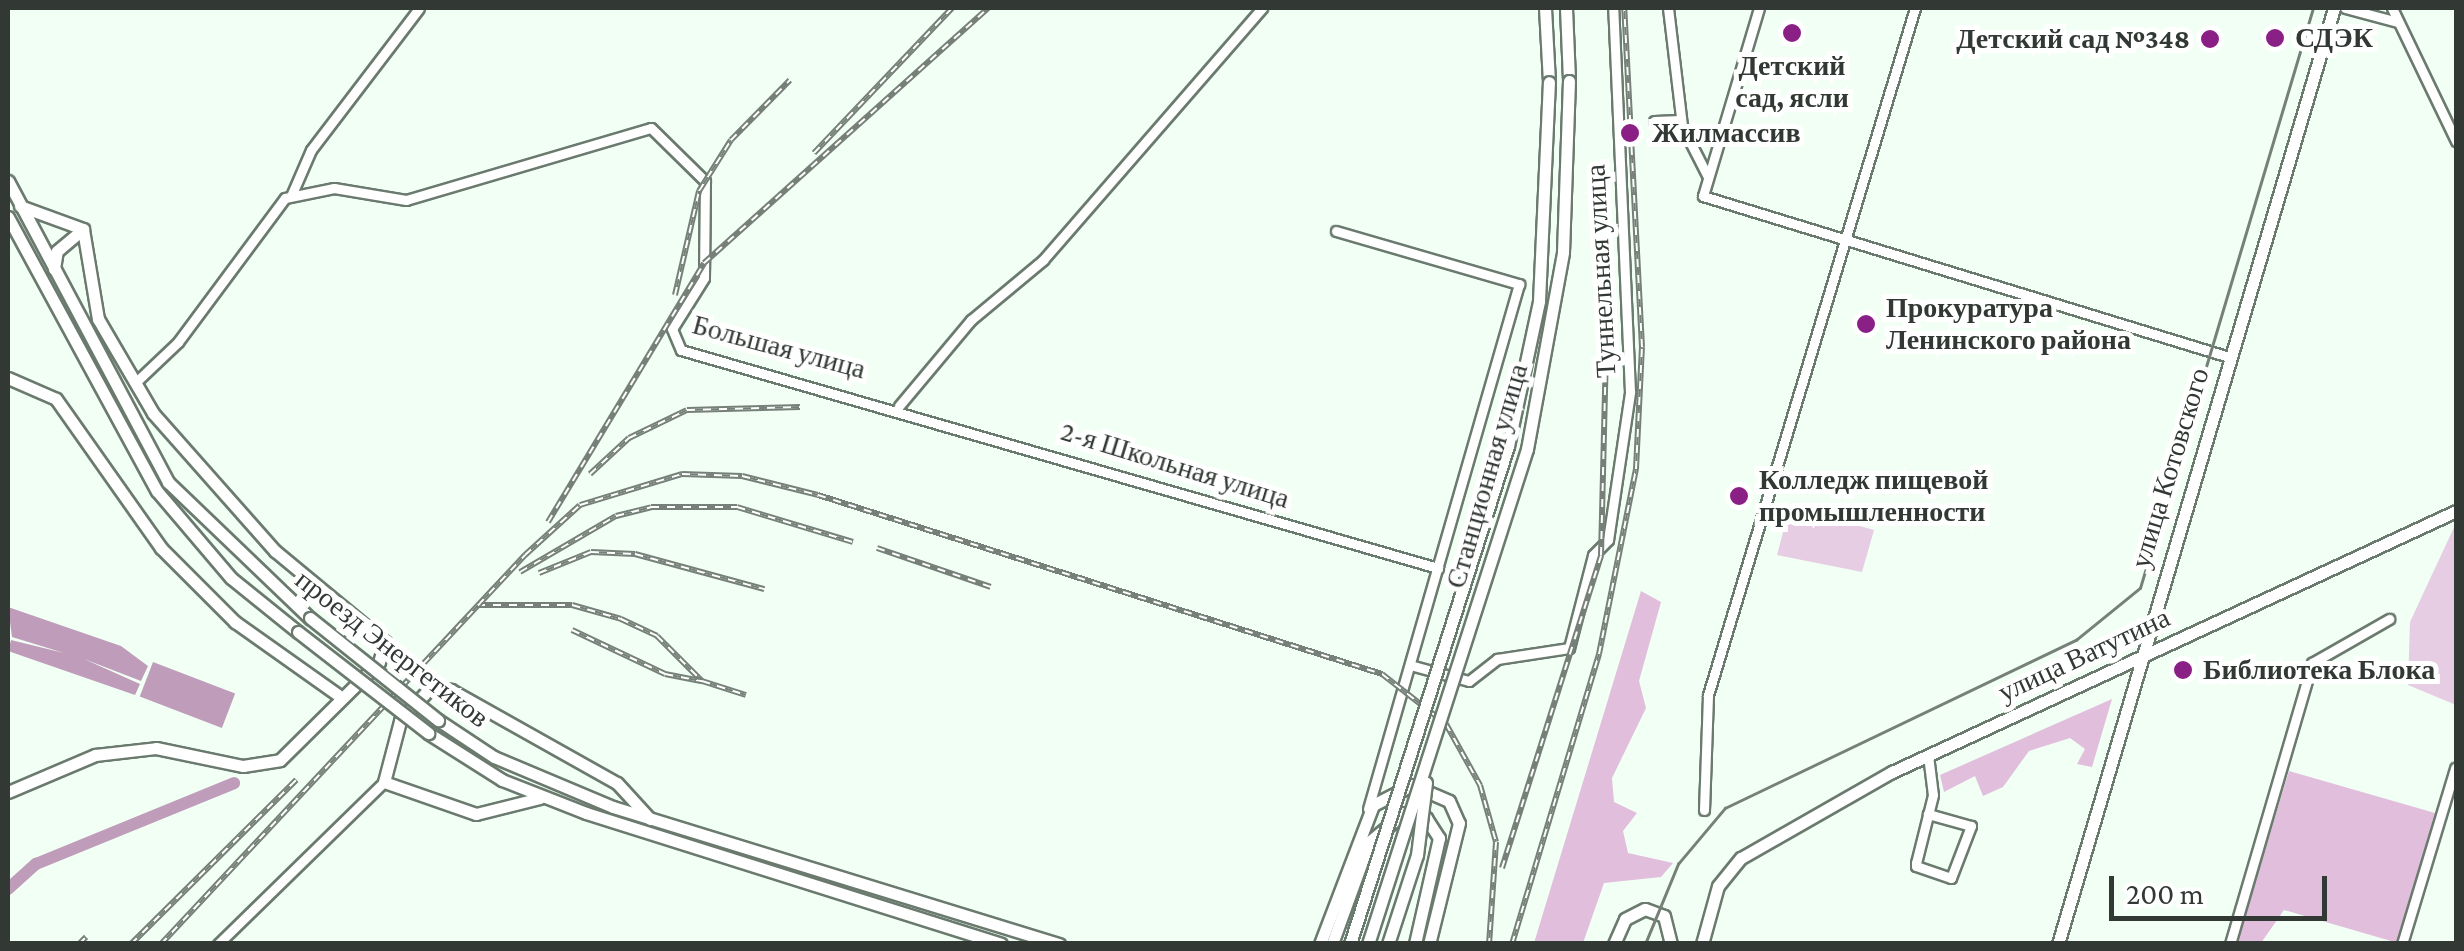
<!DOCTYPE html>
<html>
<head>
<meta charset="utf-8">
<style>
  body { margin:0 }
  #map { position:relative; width:2464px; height:951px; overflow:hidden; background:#f1fff4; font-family:"Crimson Pro",serif }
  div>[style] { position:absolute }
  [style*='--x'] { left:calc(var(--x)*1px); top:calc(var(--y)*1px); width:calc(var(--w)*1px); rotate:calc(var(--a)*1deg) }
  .green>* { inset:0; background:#e6cde3 }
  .forest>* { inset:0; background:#e1bedc }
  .water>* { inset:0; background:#bf9dba; transform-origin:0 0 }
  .river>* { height:12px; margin:-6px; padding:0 6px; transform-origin:6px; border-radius:6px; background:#bf9dba }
  .roads { filter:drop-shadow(2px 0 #6b7a6e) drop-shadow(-2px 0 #6b7a6e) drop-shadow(0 2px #6b7a6e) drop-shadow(0 -2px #6b7a6e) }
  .minor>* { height:9px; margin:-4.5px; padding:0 4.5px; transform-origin:4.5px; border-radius:4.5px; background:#fff }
  .major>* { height:11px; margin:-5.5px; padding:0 5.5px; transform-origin:5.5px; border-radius:5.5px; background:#fff }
  .tram>* { height:2.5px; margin:-1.25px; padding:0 1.25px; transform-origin:1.25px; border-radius:1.25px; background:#768079 }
  .rail>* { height:6px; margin-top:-3px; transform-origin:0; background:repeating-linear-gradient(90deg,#fff 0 8px,#768079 0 16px); box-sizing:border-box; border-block:2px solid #768079 }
  .bridges { filter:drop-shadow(2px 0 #6b7a6e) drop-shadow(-2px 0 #6b7a6e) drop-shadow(0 2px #6b7a6e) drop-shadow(0 -2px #6b7a6e) }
  .major-bridge>* { height:11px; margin:-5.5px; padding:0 5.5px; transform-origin:5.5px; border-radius:5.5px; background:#fff }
  .dots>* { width:28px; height:28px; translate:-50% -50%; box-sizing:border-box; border:5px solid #fff; border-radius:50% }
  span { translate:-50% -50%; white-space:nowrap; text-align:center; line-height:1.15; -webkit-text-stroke:10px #fff; paint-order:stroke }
  .poi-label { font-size:28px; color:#323934; font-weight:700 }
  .left { translate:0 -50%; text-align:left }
  .right { translate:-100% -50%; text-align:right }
  .street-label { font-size:28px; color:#323934 }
  .frame { position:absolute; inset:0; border:10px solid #323934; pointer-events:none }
  .scale { position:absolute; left:2109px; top:876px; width:218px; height:45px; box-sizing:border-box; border:5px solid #323934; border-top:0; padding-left:12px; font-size:30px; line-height:35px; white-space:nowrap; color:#323934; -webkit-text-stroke:8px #fff; paint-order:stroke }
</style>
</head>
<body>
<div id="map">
  <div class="green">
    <i style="clip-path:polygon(1790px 506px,1874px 530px,1862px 572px,1777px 555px)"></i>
    <i style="clip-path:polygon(2456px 523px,2456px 705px,2408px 685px,2410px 622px)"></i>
  </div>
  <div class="forest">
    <i style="clip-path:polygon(1641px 591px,1661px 602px,1639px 681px,1646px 708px,1612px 778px,1614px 802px,1637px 813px,1623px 831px,1628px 853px,1673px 863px,1661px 877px,1604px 883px,1583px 943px,1534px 943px)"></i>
    <i style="clip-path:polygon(2112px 699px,2092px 767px,2077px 764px,2085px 749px,2070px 738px,2029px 751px,2003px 787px,1983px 796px,1975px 776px,1944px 792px,1940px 775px)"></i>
    <i style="clip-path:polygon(2289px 771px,2435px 813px,2398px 943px,2284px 910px,2261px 943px,2237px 943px)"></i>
  </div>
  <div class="water">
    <i style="clip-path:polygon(8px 607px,121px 646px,148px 666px,141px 681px,84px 659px,140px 684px,135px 695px,8px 651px,11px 640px,64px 653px,12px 637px)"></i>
    <i style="left:153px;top:662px;width:88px;height:37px;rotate:21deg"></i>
  </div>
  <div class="river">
    <i style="--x:8;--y:889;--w:38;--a:-42"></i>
    <i style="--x:36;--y:864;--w:214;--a:-22.2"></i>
  </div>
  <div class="roads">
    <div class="minor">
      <i style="--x:1668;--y:8;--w:119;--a:83.2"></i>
      <i style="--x:1682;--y:126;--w:57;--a:63"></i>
      <i style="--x:1759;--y:8;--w:196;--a:106.6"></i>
      <i style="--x:1703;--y:196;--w:550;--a:17.02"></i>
      <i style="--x:2345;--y:8;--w:55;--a:14.8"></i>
      <i style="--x:2392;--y:8;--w:148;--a:64.3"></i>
      <i style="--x:1654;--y:121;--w:27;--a:-2"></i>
      <i style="--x:291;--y:196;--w:50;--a:-66.5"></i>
      <i style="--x:311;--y:150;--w:178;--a:-52.7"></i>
      <i style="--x:1336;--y:231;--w:191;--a:16.2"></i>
      <i style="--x:1519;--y:284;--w:546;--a:106.05"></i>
      <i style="--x:135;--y:383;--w:59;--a:-43.6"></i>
      <i style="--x:178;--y:342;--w:179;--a:-53.4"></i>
      <i style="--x:285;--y:198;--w:50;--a:-11.5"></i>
      <i style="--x:334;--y:188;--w:73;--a:9.5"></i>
      <i style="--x:406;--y:200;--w:255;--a:-16.4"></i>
      <i style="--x:651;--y:128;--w:76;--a:44.5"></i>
      <i style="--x:705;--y:181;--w:97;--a:90.6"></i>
      <i style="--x:704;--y:278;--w:60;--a:122.1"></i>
      <i style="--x:672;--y:329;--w:23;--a:67"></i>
      <i style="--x:681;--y:350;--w:788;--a:16.07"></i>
      <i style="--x:899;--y:406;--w:112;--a:-50.1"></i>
      <i style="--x:971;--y:320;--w:94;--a:-39.8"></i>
      <i style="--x:1043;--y:260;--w:334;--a:-49"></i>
      <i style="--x:1410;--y:665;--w:61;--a:15.2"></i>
      <i style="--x:1469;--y:681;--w:36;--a:-38"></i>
      <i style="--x:1497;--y:659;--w:73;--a:-8.7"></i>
      <i style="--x:1569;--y:648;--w:96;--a:-75.5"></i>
      <i style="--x:1593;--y:555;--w:21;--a:-45"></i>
      <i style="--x:1608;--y:540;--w:150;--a:-81.5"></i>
      <i style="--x:1630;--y:392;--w:384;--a:-92.5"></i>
      <i style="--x:1928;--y:755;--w:40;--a:82.9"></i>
      <i style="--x:1933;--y:795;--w:70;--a:104"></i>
      <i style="--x:1916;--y:863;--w:3;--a:90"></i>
      <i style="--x:1916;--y:866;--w:37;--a:19"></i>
      <i style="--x:1951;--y:878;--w:56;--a:-69"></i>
      <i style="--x:1971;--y:826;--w:45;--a:-164.4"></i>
      <i style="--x:1704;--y:810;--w:115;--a:-88"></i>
      <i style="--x:1708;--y:695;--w:718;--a:-73.23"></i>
      <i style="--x:218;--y:944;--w:232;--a:-44.3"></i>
      <i style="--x:2230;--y:944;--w:293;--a:-73.7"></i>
      <i style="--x:2312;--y:663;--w:89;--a:-29.7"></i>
      <i style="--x:2402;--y:944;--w:184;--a:-73.2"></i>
    </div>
    <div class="major">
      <i style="--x:1545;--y:8;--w:74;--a:86.9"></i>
      <i style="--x:1566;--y:8;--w:73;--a:87.6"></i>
      <i style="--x:8;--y:181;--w:341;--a:62"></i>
      <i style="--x:168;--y:482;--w:197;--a:43.8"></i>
      <i style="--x:8;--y:217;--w:312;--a:61.5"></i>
      <i style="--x:157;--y:491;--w:114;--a:49.6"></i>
      <i style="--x:231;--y:578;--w:86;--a:38.9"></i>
      <i style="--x:54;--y:269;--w:18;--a:-81"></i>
      <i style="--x:57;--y:251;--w:34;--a:-40"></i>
      <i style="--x:8;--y:378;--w:52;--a:23.6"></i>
      <i style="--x:56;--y:399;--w:182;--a:54.8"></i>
      <i style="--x:161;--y:548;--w:105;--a:45"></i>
      <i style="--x:235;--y:622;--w:126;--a:35.3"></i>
      <i style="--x:438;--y:720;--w:67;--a:33.5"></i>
      <i style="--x:494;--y:757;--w:129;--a:22.8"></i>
      <i style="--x:613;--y:807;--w:467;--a:17.1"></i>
      <i style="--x:428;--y:733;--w:88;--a:32.4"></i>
      <i style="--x:502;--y:780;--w:90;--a:21.4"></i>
      <i style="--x:586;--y:813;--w:435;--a:17.5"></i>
      <i style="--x:8;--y:792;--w:95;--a:-23"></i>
      <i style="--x:95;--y:755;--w:61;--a:-6.5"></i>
      <i style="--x:156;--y:748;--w:89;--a:11.7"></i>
      <i style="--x:243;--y:766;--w:37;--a:-9"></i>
      <i style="--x:280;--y:760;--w:139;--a:-44.7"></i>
      <i style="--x:379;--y:662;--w:21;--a:-73"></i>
      <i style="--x:385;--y:642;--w:143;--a:-140.4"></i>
      <i style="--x:275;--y:551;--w:184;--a:-131.5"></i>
      <i style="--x:153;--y:413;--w:109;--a:-120.3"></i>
      <i style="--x:98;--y:319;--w:91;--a:-99.5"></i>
      <i style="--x:83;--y:229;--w:67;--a:-159.9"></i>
      <i style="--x:540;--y:798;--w:66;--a:166"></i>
      <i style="--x:476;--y:814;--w:97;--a:-160.8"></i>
      <i style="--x:384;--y:782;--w:63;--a:-75.3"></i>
      <i style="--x:400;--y:721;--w:45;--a:-47.7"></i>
      <i style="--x:430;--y:688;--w:21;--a:5"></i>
      <i style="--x:451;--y:690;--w:190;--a:29.3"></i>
      <i style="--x:617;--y:783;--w:49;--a:47.5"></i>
      <i style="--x:1320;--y:944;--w:149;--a:-69.1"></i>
      <i style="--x:1373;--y:805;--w:44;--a:-27.1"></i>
      <i style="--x:1412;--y:785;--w:40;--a:23.4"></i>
      <i style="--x:1449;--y:801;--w:24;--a:66"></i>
      <i style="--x:1459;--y:823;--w:125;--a:103.9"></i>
      <i style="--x:1332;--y:944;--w:109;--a:-70.1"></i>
      <i style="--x:1369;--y:842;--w:45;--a:-39.6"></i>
      <i style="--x:1404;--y:813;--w:23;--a:13"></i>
      <i style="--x:1426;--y:818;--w:24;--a:57"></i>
      <i style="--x:1439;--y:838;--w:109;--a:102.8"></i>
      <i style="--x:1614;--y:944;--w:27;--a:-66"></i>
      <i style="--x:1625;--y:919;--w:22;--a:-27"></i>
      <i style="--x:1645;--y:909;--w:20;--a:20"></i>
      <i style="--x:1664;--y:916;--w:29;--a:76"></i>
      <i style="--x:1702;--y:944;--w:60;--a:-74.6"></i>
      <i style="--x:1718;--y:886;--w:36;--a:-51"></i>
      <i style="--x:1741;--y:858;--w:174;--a:-29.7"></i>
      <i style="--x:1892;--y:772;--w:621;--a:-24.83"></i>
      <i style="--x:2058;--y:944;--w:976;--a:-73.57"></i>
    </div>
  </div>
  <div class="tram">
    <i style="--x:1645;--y:944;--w:87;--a:-67.6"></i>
    <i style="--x:1678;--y:864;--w:73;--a:-50"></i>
    <i style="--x:1725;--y:808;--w:389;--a:-25.6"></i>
    <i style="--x:2076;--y:640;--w:82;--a:-39.1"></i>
    <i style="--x:2140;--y:588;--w:605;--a:-73.39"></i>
  </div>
  <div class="rail">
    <i style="--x:814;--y:153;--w:200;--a:-46.4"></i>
    <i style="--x:675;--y:295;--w:107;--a:-77"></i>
    <i style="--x:699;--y:191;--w:60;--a:-57.9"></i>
    <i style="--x:731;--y:140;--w:84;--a:-45.5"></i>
    <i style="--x:590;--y:474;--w:53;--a:-42.7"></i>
    <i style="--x:629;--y:438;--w:64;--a:-25.8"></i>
    <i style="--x:687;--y:410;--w:113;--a:-1.5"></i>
    <i style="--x:548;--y:522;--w:302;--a:-58.9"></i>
    <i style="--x:704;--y:263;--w:382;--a:-41.9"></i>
    <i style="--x:877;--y:548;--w:120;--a:18.9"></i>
    <i style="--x:520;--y:572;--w:111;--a:-30.3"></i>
    <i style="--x:616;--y:516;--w:36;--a:-14"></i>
    <i style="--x:651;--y:507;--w:86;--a:0"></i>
    <i style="--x:737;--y:507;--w:121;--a:16.8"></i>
    <i style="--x:539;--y:573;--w:56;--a:-22"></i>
    <i style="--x:591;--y:552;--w:44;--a:2.6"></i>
    <i style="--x:635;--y:554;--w:134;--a:15.2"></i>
    <i style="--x:477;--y:605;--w:95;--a:0"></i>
    <i style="--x:572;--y:605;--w:51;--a:15.9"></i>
    <i style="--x:621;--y:619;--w:40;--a:25"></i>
    <i style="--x:657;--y:636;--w:64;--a:45"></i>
    <i style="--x:702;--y:681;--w:46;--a:17.7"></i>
    <i style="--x:572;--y:630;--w:103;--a:25.3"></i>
    <i style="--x:665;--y:674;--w:38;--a:11"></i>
    <i style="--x:1502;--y:868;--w:328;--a:-72.4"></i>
    <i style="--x:1601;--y:555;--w:293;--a:-88.6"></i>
    <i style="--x:79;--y:944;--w:10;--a:-45"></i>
    <i style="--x:131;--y:944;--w:233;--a:-44.8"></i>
    <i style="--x:161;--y:944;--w:533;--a:-46.9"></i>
    <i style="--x:525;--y:555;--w:74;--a:-42.3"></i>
    <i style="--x:580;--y:505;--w:107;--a:-16.9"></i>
    <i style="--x:682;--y:474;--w:60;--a:1.9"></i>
    <i style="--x:742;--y:476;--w:78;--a:14"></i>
    <i style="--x:818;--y:495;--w:592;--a:17.61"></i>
    <i style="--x:1382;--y:674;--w:81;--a:38"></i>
    <i style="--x:1446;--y:724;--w:70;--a:60.9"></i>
    <i style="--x:1480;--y:785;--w:59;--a:74.3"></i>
    <i style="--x:1496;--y:842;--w:102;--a:93.9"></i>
    <i style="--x:1512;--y:944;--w:303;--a:-73.3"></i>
    <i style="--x:1599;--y:654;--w:189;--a:-78.7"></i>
    <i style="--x:1636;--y:469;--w:122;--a:-87.2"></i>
    <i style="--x:1642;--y:347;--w:339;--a:-93"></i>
  </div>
  <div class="bridges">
    <div class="major-bridge">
      <i style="--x:310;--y:618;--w:164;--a:38.6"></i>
      <i style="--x:298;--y:632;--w:165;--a:37.8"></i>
      <i style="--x:1350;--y:944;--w:522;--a:-72.4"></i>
      <i style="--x:1508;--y:446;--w:148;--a:-77.9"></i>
      <i style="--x:1539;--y:301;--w:219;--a:-87.4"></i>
      <i style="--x:1368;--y:944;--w:520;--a:-72.19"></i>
      <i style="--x:1527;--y:449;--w:200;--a:-79.6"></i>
      <i style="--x:1563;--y:252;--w:171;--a:-88"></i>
      <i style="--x:1388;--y:944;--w:94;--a:-72"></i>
      <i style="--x:1417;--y:855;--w:73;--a:-82.9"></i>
    </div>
  </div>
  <div class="dots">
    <i style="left:1792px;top:33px;background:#8a2085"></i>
    <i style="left:2275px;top:38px;background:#8a2085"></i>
    <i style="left:2210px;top:39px;background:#8a2085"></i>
    <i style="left:1630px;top:133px;background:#8a2085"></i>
    <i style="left:1866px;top:324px;background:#8a2085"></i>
    <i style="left:1739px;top:496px;background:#8a2085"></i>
    <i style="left:2183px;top:670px;background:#8a2085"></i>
  </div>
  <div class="poi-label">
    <span class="left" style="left:2295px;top:38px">СДЭК</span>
    <span class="right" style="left:2190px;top:39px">Детский сад №348</span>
    <span style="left:1792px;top:82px">Детский<br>сад, ясли</span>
    <span class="left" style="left:1652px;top:133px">Жилмассив</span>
    <span class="left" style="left:1886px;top:324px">Прокуратура<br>Ленинского района</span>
    <span class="left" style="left:1759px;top:496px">Колледж пищевой<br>промышленности</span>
    <span class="left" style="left:2203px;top:670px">Библиотека Блока</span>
  </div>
  <div class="street-label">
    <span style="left:1601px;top:271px;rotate:-93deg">Туннельная улица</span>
    <span style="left:779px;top:347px;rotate:15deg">Большая улица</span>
    <span style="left:1175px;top:465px;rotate:17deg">2-я Школьная улица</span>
    <span style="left:2170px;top:468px;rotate:-73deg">улица Котовского</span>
    <span style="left:1487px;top:476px;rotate:-74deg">Станционная улица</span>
    <span style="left:392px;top:649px;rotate:38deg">проезд Энергетиков</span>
    <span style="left:2084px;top:655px;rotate:-25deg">улица Ватутина</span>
  </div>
  <div class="frame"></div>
  <div class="scale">200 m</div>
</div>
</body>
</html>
